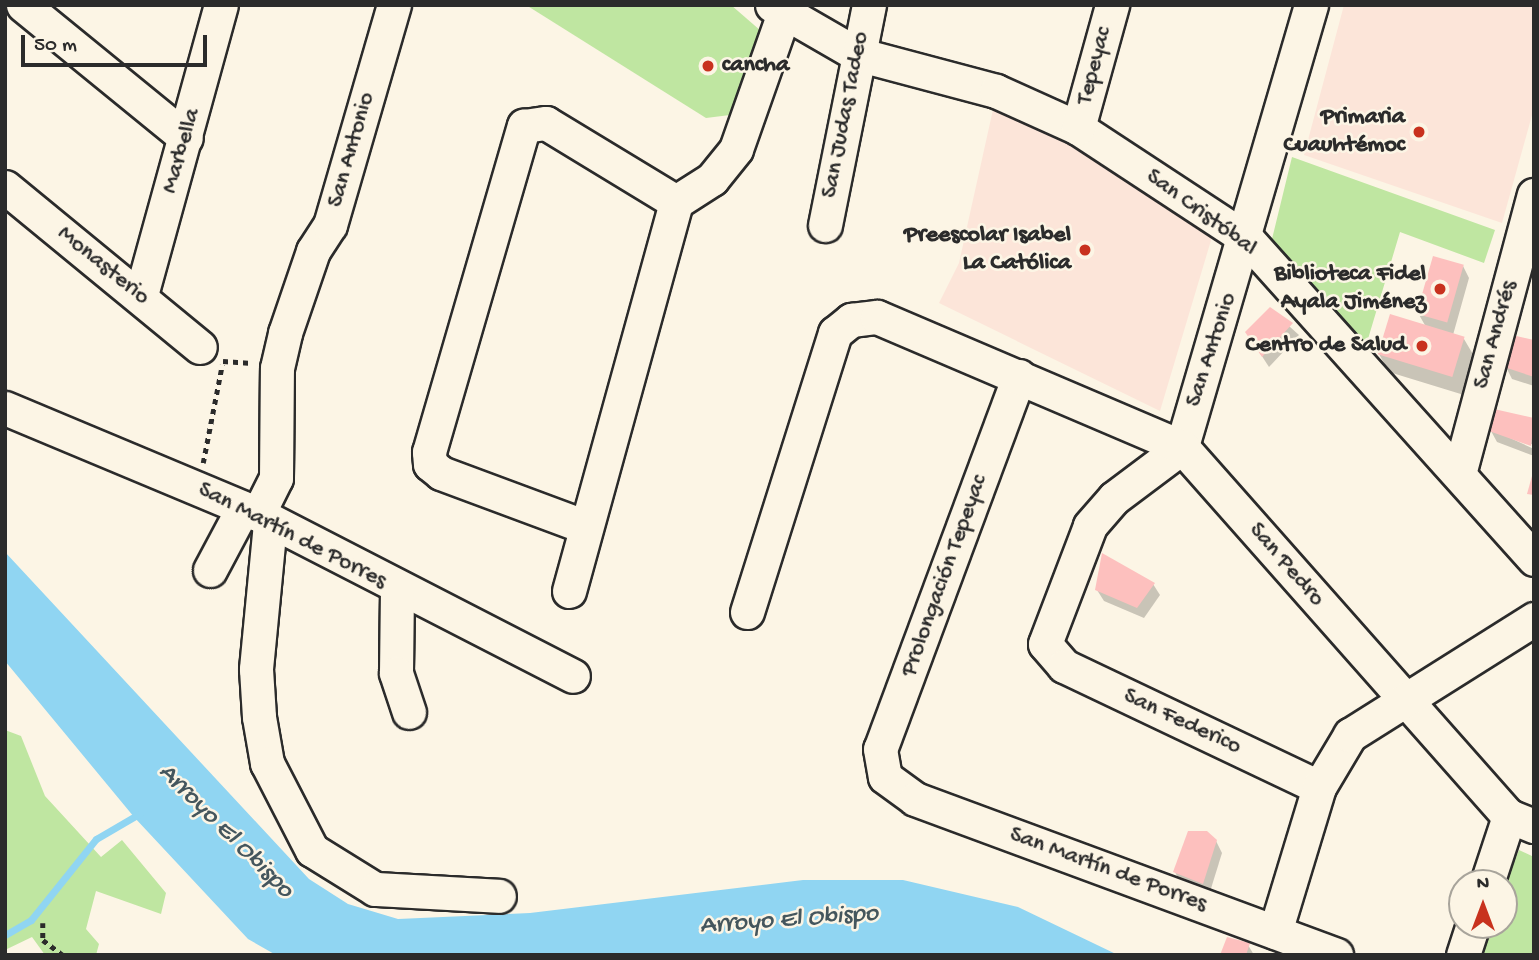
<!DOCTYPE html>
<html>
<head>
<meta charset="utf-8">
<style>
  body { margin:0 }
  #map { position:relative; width:1539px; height:960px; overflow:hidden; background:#fcf5e5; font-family:"Gochi Hand",sans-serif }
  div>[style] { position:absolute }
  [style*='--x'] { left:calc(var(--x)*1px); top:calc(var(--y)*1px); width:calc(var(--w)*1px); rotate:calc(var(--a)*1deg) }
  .built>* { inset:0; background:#fce5d9 }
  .green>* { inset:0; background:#bfe6a1 }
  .water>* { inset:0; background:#90d5f2 }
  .shadow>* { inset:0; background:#0003 }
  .stream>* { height:7px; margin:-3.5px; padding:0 3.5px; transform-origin:3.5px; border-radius:3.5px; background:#90d5f2 }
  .building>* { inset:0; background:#fdc0be; transform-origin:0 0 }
  .path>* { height:4.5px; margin-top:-2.25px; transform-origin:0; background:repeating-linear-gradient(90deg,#2b2b2b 0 5px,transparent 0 10px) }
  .roads { filter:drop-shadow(2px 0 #2b2b2b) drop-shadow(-2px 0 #2b2b2b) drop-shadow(0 2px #2b2b2b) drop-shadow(0 -2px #2b2b2b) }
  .minor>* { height:33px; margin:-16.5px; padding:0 16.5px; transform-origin:16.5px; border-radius:16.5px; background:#fcf5e5 }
  .dots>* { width:19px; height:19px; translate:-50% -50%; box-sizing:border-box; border:4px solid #fcf5e5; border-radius:50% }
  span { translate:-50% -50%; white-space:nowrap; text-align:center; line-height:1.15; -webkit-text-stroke:5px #fcf5e5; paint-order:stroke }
  .poi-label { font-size:24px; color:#2b2b2b; font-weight:700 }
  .left { translate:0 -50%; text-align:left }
  .right { translate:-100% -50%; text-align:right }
  .street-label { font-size:24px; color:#2b2b2b }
  .water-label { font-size:26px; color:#44565d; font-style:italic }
  .frame { position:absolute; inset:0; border:7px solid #2b2b2b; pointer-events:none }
  .north { position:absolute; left:1448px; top:869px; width:70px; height:70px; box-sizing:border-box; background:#fcf5e5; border:2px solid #a8a49b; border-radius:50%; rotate:0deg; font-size:19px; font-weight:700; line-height:28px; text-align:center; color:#2b2b2b }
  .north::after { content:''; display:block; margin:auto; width:24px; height:32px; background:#c8321e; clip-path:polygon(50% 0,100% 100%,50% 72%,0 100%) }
  .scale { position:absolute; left:21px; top:35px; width:186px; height:32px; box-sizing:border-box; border:4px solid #2b2b2b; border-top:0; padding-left:9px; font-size:21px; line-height:24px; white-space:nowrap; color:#2b2b2b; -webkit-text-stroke:5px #fcf5e5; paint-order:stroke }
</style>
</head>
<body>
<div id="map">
  <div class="built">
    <i style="clip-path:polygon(1344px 5px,1534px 5px,1534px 108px,1502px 223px,1304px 155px)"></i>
    <i style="clip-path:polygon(994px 105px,1081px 151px,1212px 237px,1160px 411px,939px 303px,959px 263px)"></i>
  </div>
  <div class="green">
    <i style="clip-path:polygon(526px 5px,731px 5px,761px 31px,730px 115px,706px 118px)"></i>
    <i style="clip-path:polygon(1292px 157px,1495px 230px,1484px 263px,1400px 232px,1365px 349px,1272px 239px)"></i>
    <i style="clip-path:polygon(5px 730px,21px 736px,45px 796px,101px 857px,122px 840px,166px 893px,161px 914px,96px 891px,86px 929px,99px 944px,96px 955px,45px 955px,32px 937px,5px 950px)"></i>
    <i style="clip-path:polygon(1519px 850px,1534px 857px,1534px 955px,1477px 955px,1489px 925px,1504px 925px,1504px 886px)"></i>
  </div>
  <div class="water">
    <i style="clip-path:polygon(5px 552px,309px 879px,348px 904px,398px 919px,530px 913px,803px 880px,903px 880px,1018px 907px,1118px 955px,276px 955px,248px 939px,134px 817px,5px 661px)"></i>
  </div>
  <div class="shadow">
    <i style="clip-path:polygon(1463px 266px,1469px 278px,1453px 335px,1464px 339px,1474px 356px,1464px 395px,1389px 372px,1379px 354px,1426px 327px,1418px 313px)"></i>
    <i style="clip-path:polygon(1270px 309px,1299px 335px,1269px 367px,1254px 344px)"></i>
    <i style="clip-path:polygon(1534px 342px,1534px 386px,1512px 379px,1506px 367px)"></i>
    <i style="clip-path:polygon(1534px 420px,1534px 445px,1497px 432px,1534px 449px,1534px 456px,1497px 442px,1491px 431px)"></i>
    <i style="clip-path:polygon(1153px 584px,1160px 595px,1144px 618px,1104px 601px,1097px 590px)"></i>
    <i style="clip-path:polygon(1216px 841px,1222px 853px,1209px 895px,1181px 884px,1175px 872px)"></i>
    <i style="clip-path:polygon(1248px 945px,1254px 955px,1222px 955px)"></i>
  </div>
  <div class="stream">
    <i style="--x:5;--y:935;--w:30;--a:-30"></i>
    <i style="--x:31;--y:920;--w:104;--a:-51.3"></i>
    <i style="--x:96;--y:839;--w:50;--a:-30.2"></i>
  </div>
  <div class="building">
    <i style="left:1433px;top:256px;width:32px;height:60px;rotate:16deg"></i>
    <i style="clip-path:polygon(1270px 307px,1293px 323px,1262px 357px,1245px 332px)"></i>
    <i style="left:1390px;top:314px;width:78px;height:42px;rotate:17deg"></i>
    <i style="clip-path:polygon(1512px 335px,1534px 340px,1534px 377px,1504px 367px)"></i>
    <i style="clip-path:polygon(1494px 409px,1534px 418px,1531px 446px,1489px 431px)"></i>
    <i style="clip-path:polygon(1532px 476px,1534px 477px,1534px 495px,1527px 494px)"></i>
    <i style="clip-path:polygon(1102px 553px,1155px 583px,1137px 608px,1095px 590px)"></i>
    <i style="clip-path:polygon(1188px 831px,1207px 831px,1217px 840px,1203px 884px,1173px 872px)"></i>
    <i style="clip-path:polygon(1227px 937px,1250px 943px,1246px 955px,1220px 955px)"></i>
  </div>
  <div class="path">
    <i style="--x:223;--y:361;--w:29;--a:4"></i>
    <i style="--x:203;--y:463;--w:100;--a:-79"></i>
    <i style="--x:43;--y:923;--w:17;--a:90"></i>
    <i style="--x:43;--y:940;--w:25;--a:37"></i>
  </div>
  <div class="roads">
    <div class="minor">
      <i style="--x:23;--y:5;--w:210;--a:39.2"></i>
      <i style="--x:772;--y:5;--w:98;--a:30"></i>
      <i style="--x:857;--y:54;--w:144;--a:14.9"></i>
      <i style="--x:996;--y:91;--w:90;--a:24.3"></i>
      <i style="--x:1078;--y:128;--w:202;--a:33.3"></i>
      <i style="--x:1247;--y:239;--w:430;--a:48.1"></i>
      <i style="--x:1311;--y:5;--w:460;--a:106.3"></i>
      <i style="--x:1182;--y:447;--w:85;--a:143.1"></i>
      <i style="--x:1114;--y:498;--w:37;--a:131"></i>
      <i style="--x:1090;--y:526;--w:126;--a:110.9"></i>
      <i style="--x:1045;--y:644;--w:29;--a:49"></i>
      <i style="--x:1064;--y:666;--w:282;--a:25.4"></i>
      <i style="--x:1078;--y:128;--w:128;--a:-74.5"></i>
      <i style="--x:5;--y:187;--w:252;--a:39.4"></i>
      <i style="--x:825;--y:225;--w:224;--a:-78.7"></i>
      <i style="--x:141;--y:295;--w:301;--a:-74.6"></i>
      <i style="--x:1019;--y:376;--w:398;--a:110.4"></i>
      <i style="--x:880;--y:749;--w:28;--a:80"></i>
      <i style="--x:885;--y:777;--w:37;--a:36"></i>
      <i style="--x:915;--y:799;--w:449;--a:20.3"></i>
      <i style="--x:5;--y:408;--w:274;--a:22.7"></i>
      <i style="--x:258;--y:514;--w:354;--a:27.2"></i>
      <i style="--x:1459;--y:474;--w:289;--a:-75"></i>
      <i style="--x:258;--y:514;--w:40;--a:-63.4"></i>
      <i style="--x:276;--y:478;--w:110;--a:-89.5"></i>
      <i style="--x:277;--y:368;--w:36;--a:-77"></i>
      <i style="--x:285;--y:333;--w:87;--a:-71.1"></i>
      <i style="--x:313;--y:251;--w:31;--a:-57"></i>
      <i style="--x:330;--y:225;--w:229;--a:-73.8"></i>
      <i style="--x:270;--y:523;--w:147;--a:95.5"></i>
      <i style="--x:256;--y:669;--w:48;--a:86.4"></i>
      <i style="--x:259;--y:717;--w:47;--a:80.1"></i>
      <i style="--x:267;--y:763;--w:98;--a:62.7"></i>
      <i style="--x:312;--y:850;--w:74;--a:31.8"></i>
      <i style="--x:375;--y:889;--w:124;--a:3.2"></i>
      <i style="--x:586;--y:527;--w:155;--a:-159.6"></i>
      <i style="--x:441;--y:473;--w:14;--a:-141"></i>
      <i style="--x:430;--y:464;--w:12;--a:-95"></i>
      <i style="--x:429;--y:452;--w:340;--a:-73.8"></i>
      <i style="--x:524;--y:126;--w:22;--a:-8"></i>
      <i style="--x:546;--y:123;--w:152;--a:31.3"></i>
      <i style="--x:210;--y:570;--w:70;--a:-62"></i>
      <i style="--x:397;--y:590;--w:83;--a:90.7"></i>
      <i style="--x:396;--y:673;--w:41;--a:71.6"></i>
      <i style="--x:569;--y:591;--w:403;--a:-74.6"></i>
      <i style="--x:676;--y:202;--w:43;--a:-32.6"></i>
      <i style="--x:712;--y:179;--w:38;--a:-51"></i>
      <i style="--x:736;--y:149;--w:144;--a:-70.6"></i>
      <i style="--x:747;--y:612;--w:293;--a:-72.5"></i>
      <i style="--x:835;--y:333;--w:21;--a:-39"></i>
      <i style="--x:851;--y:320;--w:26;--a:-7"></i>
      <i style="--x:877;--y:317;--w:332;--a:23.1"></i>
      <i style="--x:1182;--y:447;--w:493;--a:48.5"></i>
      <i style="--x:1509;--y:816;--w:27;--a:22"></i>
      <i style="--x:1487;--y:883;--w:71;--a:-71.8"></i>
      <i style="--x:1275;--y:932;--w:152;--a:-73.1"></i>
      <i style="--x:1319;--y:787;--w:61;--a:-59.2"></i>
      <i style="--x:1350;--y:735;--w:218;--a:-32.2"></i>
      <i style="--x:1463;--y:955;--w:32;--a:-72"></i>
    </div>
  </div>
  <div class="dots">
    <i style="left:708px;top:66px;background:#c8321e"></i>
    <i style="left:1419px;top:132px;background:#c8321e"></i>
    <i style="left:1085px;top:250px;background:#c8321e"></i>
    <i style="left:1440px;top:289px;background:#c8321e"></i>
    <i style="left:1422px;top:346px;background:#c8321e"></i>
  </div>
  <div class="poi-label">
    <span class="left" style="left:722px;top:66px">cancha</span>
    <span class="right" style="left:1405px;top:132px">Primaria<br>Cuauhtémoc</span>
    <span class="right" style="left:1071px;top:250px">Preescolar Isabel<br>La Católica</span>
    <span class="right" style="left:1426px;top:289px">Biblioteca Fidel<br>Ayala Jiménez</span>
    <span class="right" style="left:1406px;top:346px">Centro de Salud</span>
  </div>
  <div class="street-label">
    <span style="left:1095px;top:66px;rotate:-75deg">Tepeyac</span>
    <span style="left:846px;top:115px;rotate:-79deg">San Judas Tadeo</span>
    <span style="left:352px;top:150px;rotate:-74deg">San Antonio</span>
    <span style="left:182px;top:151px;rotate:-74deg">Marbella</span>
    <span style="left:1201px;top:213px;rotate:36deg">San Cristóbal</span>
    <span style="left:103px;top:266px;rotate:39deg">Monasterio</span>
    <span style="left:1496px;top:335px;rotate:-75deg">San Andrés</span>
    <span style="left:1212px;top:350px;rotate:-72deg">San Antonio</span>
    <span style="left:292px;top:536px;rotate:27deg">San Martín de Porres</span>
    <span style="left:1286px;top:565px;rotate:49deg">San Pedro</span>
    <span style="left:945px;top:576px;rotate:-70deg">Prolongación Tepeyac</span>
    <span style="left:1182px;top:722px;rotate:25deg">San Federico</span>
    <span style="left:1108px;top:870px;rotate:20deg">San Martín de Porres</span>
  </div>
  <div class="water-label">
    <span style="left:225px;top:832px;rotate:45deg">Arroyo El Obispo</span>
    <span style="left:789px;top:921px;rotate:-4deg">Arroyo El Obispo</span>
  </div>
  <div class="frame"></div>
  <div class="north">N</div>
  <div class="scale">50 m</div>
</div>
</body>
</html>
